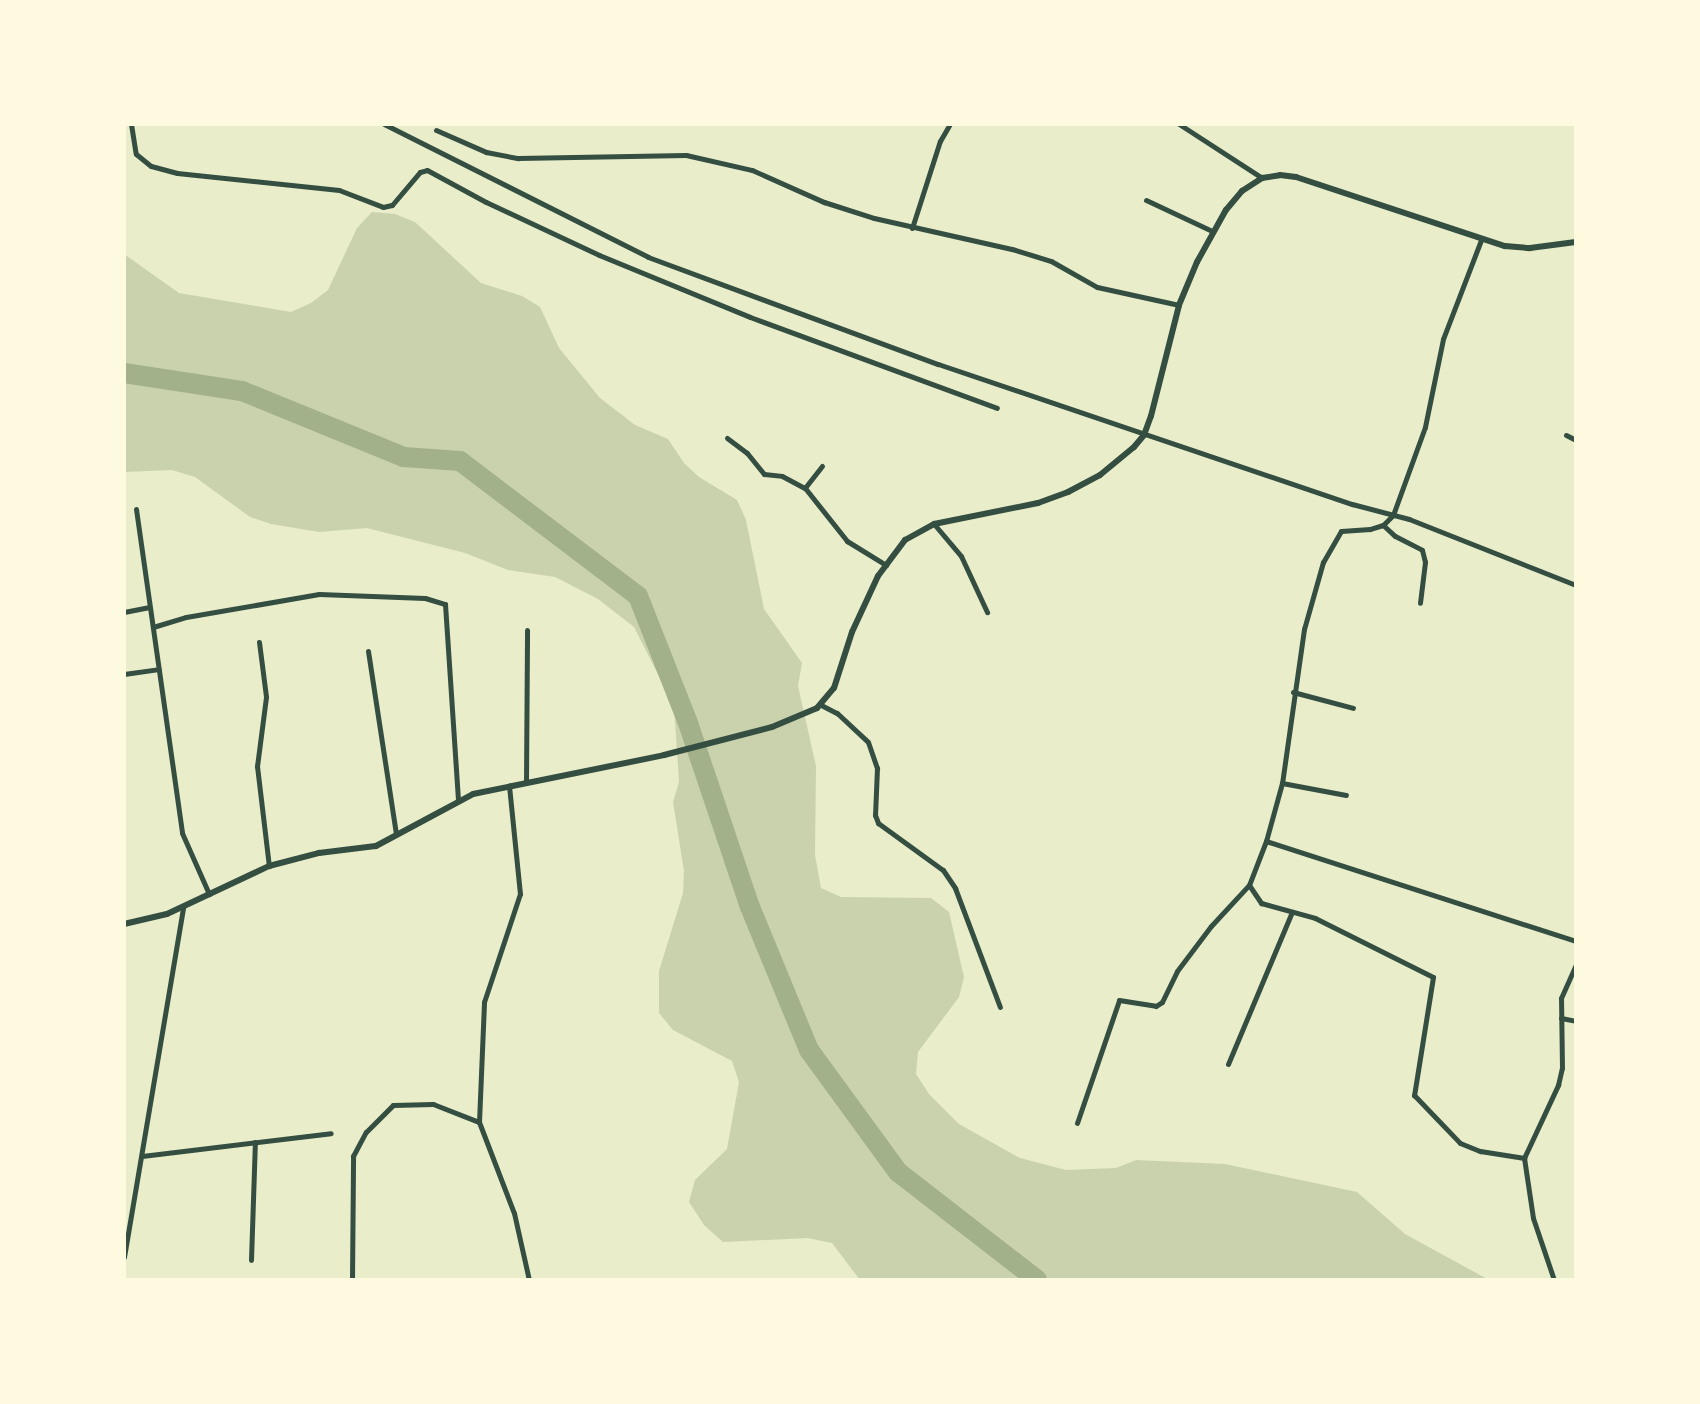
<!DOCTYPE html>
<html>
<head>
<meta charset="utf-8">
<style>
  body { margin:0 }
  #map { position:relative; width:1700px; height:1404px; overflow:hidden; background:#e9edc9; font-family:"Work Sans",sans-serif }
  div>[style] { position:absolute }
  [style*='--x'] { left:calc(var(--x)*1px); top:calc(var(--y)*1px); width:calc(var(--w)*1px); rotate:calc(var(--a)*1deg) }
  .green>* { inset:0; background:#cad2ad }
  .stream>* { height:3px; margin:-1.5px; padding:0 1.5px; transform-origin:1.5px; border-radius:1.5px; background:#a3b18a }
  .river>* { height:20px; margin:-10px; padding:0 10px; transform-origin:10px; border-radius:10px; background:#a3b18a }
  .minor>* { height:5px; margin:-2.5px; padding:0 2.5px; transform-origin:2.5px; border-radius:2.5px; background:#344e41 }
  .tertiary>* { height:6px; margin:-3px; padding:0 3px; transform-origin:3px; border-radius:3px; background:#344e41 }
  span { translate:-50% -50%; white-space:nowrap; text-align:center; line-height:1.15; -webkit-text-stroke:6px #fefae0; paint-order:stroke }
  .frame { position:absolute; inset:0; border:126px solid #fefae0; pointer-events:none }
</style>
</head>
<body>
<div id="map">
  <div class="green">
    <i style="clip-path:polygon(372px 212px,395px 214px,415px 222px,481px 283px,522px 296px,540px 307px,559px 348px,600px 398px,635px 425px,668px 439px,684px 463px,699px 477px,737px 500px,746px 520px,764px 609px,802px 663px,798px 686px,816px 766px,815px 855px,821px 888px,841px 897px,931px 898px,949px 912px,964px 977px,959px 997px,918px 1052px,916px 1074px,929px 1094px,959px 1124px,1020px 1158px,1066px 1170px,1116px 1168px,1136px 1160px,1225px 1164px,1357px 1192px,1405px 1234px,1489px 1280px,860px 1280px,832px 1243px,808px 1238px,723px 1242px,704px 1225px,689px 1202px,695px 1180px,727px 1149px,739px 1082px,732px 1061px,673px 1030px,659px 1013px,659px 971px,683px 893px,684px 871px,673px 802px,679px 782px,674px 706px,634px 627px,598px 599px,555px 577px,508px 570px,465px 553px,367px 528px,319px 532px,271px 524px,250px 517px,195px 477px,172px 470px,124px 472px,124px 254px,179px 293px,291px 312px,311px 303px,328px 290px,357px 228px)"></i>
  </div>
  <div class="stream">
    <i style="--x:1570;--y:1280;--w:6;--a:-18"></i>
  </div>
  <div class="river">
    <i style="--x:124;--y:373;--w:119;--a:8.7"></i>
    <i style="--x:242;--y:391;--w:175;--a:22.2"></i>
    <i style="--x:404;--y:457;--w:56;--a:4.1"></i>
    <i style="--x:460;--y:461;--w:223;--a:37.2"></i>
    <i style="--x:638;--y:596;--w:136;--a:68.5"></i>
    <i style="--x:688;--y:723;--w:194;--a:71.4"></i>
    <i style="--x:750;--y:907;--w:155;--a:67.6"></i>
    <i style="--x:809;--y:1050;--w:151;--a:53.9"></i>
    <i style="--x:898;--y:1172;--w:176;--a:37.8"></i>
  </div>
  <div class="minor">
    <i style="--x:131;--y:124;--w:30;--a:81"></i>
    <i style="--x:136;--y:154;--w:19;--a:39"></i>
    <i style="--x:151;--y:166;--w:27;--a:15"></i>
    <i style="--x:177;--y:173;--w:163;--a:6"></i>
    <i style="--x:339;--y:190;--w:47;--a:21.1"></i>
    <i style="--x:383;--y:207;--w:9;--a:-13"></i>
    <i style="--x:392;--y:205;--w:43;--a:-49.7"></i>
    <i style="--x:420;--y:172;--w:7;--a:-16"></i>
    <i style="--x:427;--y:170;--w:67;--a:28.5"></i>
    <i style="--x:486;--y:202;--w:125;--a:25.1"></i>
    <i style="--x:599;--y:255;--w:163;--a:22.3"></i>
    <i style="--x:750;--y:317;--w:263;--a:20.2"></i>
    <i style="--x:384;--y:124;--w:296;--a:26.7"></i>
    <i style="--x:648;--y:257;--w:309;--a:20.3"></i>
    <i style="--x:938;--y:364;--w:437;--a:18.7"></i>
    <i style="--x:1352;--y:504;--w:59;--a:14.7"></i>
    <i style="--x:1409;--y:519;--w:180;--a:21.6"></i>
    <i style="--x:1179;--y:124;--w:99;--a:33"></i>
    <i style="--x:436;--y:130;--w:55;--a:23.7"></i>
    <i style="--x:486;--y:152;--w:33;--a:11"></i>
    <i style="--x:518;--y:158;--w:168;--a:-1"></i>
    <i style="--x:686;--y:155;--w:68;--a:12.8"></i>
    <i style="--x:752;--y:170;--w:79;--a:24"></i>
    <i style="--x:824;--y:202;--w:52;--a:17.7"></i>
    <i style="--x:874;--y:218;--w:141;--a:12.7"></i>
    <i style="--x:1012;--y:249;--w:41;--a:17.1"></i>
    <i style="--x:1051;--y:261;--w:53;--a:29.5"></i>
    <i style="--x:1097;--y:287;--w:84;--a:12.4"></i>
    <i style="--x:1146;--y:200;--w:73;--a:25.2"></i>
    <i style="--x:912;--y:228;--w:91;--a:-72.2"></i>
    <i style="--x:940;--y:141;--w:20;--a:-60"></i>
    <i style="--x:1481;--y:240;--w:106;--a:111"></i>
    <i style="--x:1443;--y:339;--w:90;--a:101.6"></i>
    <i style="--x:1425;--y:427;--w:94;--a:110"></i>
    <i style="--x:1393;--y:515;--w:14;--a:135"></i>
    <i style="--x:1383;--y:525;--w:14;--a:163"></i>
    <i style="--x:1370;--y:529;--w:29;--a:176"></i>
    <i style="--x:1341;--y:531;--w:36;--a:120"></i>
    <i style="--x:1323;--y:562;--w:70;--a:105.8"></i>
    <i style="--x:1304;--y:629;--w:156;--a:98.1"></i>
    <i style="--x:1282;--y:783;--w:60;--a:105.4"></i>
    <i style="--x:1266;--y:841;--w:47;--a:111.1"></i>
    <i style="--x:1249;--y:885;--w:22;--a:56"></i>
    <i style="--x:1261;--y:903;--w:56;--a:15.5"></i>
    <i style="--x:1315;--y:918;--w:132;--a:26.6"></i>
    <i style="--x:1433;--y:977;--w:120;--a:99.1"></i>
    <i style="--x:1414;--y:1095;--w:66;--a:46.2"></i>
    <i style="--x:1460;--y:1143;--w:22;--a:22"></i>
    <i style="--x:1480;--y:1151;--w:45;--a:9"></i>
    <i style="--x:1566;--y:435;--w:11;--a:27"></i>
    <i style="--x:727;--y:438;--w:25;--a:37"></i>
    <i style="--x:747;--y:453;--w:27;--a:51"></i>
    <i style="--x:764;--y:474;--w:18;--a:6"></i>
    <i style="--x:782;--y:476;--w:26;--a:28"></i>
    <i style="--x:822;--y:466;--w:28;--a:128"></i>
    <i style="--x:805;--y:488;--w:68;--a:51.6"></i>
    <i style="--x:847;--y:541;--w:46;--a:31.6"></i>
    <i style="--x:136;--y:509;--w:327;--a:81.9"></i>
    <i style="--x:182;--y:833;--w:67;--a:66.1"></i>
    <i style="--x:934;--y:524;--w:42;--a:49.8"></i>
    <i style="--x:961;--y:556;--w:62;--a:65.1"></i>
    <i style="--x:1383;--y:525;--w:16;--a:43"></i>
    <i style="--x:1395;--y:536;--w:30;--a:27"></i>
    <i style="--x:1422;--y:550;--w:12;--a:76"></i>
    <i style="--x:1425;--y:562;--w:41;--a:97"></i>
    <i style="--x:124;--y:612;--w:26;--a:-11"></i>
    <i style="--x:153;--y:627;--w:34;--a:-17"></i>
    <i style="--x:186;--y:617;--w:135;--a:-9.8"></i>
    <i style="--x:319;--y:594;--w:106;--a:2.2"></i>
    <i style="--x:425;--y:598;--w:21;--a:17"></i>
    <i style="--x:445;--y:604;--w:196;--a:86.2"></i>
    <i style="--x:259;--y:642;--w:55;--a:82.7"></i>
    <i style="--x:266;--y:697;--w:70;--a:97.4"></i>
    <i style="--x:257;--y:766;--w:101;--a:83.2"></i>
    <i style="--x:368;--y:651;--w:186;--a:81.3"></i>
    <i style="--x:124;--y:674;--w:35;--a:-8"></i>
    <i style="--x:1293;--y:692;--w:62;--a:14.9"></i>
    <i style="--x:821;--y:705;--w:18;--a:27"></i>
    <i style="--x:837;--y:713;--w:42;--a:43.1"></i>
    <i style="--x:868;--y:742;--w:28;--a:71"></i>
    <i style="--x:877;--y:768;--w:47;--a:92.4"></i>
    <i style="--x:875;--y:815;--w:9;--a:69"></i>
    <i style="--x:878;--y:823;--w:80;--a:35.9"></i>
    <i style="--x:943;--y:870;--w:22;--a:56"></i>
    <i style="--x:955;--y:888;--w:127;--a:69.3"></i>
    <i style="--x:526;--y:782;--w:152;--a:-89.6"></i>
    <i style="--x:1282;--y:783;--w:65;--a:10.6"></i>
    <i style="--x:1266;--y:841;--w:326;--a:17.9"></i>
    <i style="--x:1561;--y:1018;--w:15;--a:11"></i>
    <i style="--x:1228;--y:1064;--w:163;--a:-67.2"></i>
    <i style="--x:479;--y:1122;--w:120;--a:-87.6"></i>
    <i style="--x:484;--y:1002;--w:114;--a:-71.6"></i>
    <i style="--x:520;--y:894;--w:109;--a:-95.8"></i>
    <i style="--x:1077;--y:1123;--w:130;--a:-71.1"></i>
    <i style="--x:1119;--y:1000;--w:37;--a:9"></i>
    <i style="--x:1156;--y:1006;--w:7;--a:-34"></i>
    <i style="--x:1162;--y:1002;--w:34;--a:-64"></i>
    <i style="--x:1177;--y:971;--w:56;--a:-52.9"></i>
    <i style="--x:1211;--y:926;--w:56;--a:-47.2"></i>
    <i style="--x:142;--y:1156;--w:190;--a:-6.9"></i>
    <i style="--x:124;--y:1257;--w:355;--a:-80.4"></i>
    <i style="--x:251;--y:1260;--w:118;--a:-88.1"></i>
    <i style="--x:352;--y:1280;--w:124;--a:-89.5"></i>
    <i style="--x:353;--y:1156;--w:27;--a:-62"></i>
    <i style="--x:366;--y:1132;--w:38;--a:-45"></i>
    <i style="--x:393;--y:1105;--w:40;--a:-1.4"></i>
    <i style="--x:433;--y:1104;--w:49;--a:21.4"></i>
    <i style="--x:479;--y:1122;--w:97;--a:69"></i>
    <i style="--x:514;--y:1213;--w:69;--a:77.4"></i>
    <i style="--x:1554;--y:1280;--w:65;--a:-108.7"></i>
    <i style="--x:1533;--y:1218;--w:61;--a:-98.5"></i>
    <i style="--x:1524;--y:1158;--w:81;--a:-65"></i>
    <i style="--x:1558;--y:1085;--w:17;--a:-77"></i>
    <i style="--x:1562;--y:1068;--w:70;--a:-90.8"></i>
    <i style="--x:1561;--y:998;--w:37;--a:-66"></i>
  </div>
  <div class="tertiary">
    <i style="--x:124;--y:924;--w:44;--a:-13.1"></i>
    <i style="--x:167;--y:914;--w:113;--a:-25.2"></i>
    <i style="--x:269;--y:866;--w:52;--a:-14.6"></i>
    <i style="--x:319;--y:853;--w:57;--a:-7"></i>
    <i style="--x:376;--y:846;--w:110;--a:-28.2"></i>
    <i style="--x:473;--y:794;--w:195;--a:-11.5"></i>
    <i style="--x:664;--y:755;--w:112;--a:-14.5"></i>
    <i style="--x:772;--y:727;--w:49;--a:-22.9"></i>
    <i style="--x:817;--y:708;--w:26;--a:-50"></i>
    <i style="--x:834;--y:688;--w:59;--a:-72.2"></i>
    <i style="--x:852;--y:632;--w:62;--a:-65.1"></i>
    <i style="--x:878;--y:576;--w:45;--a:-53.1"></i>
    <i style="--x:905;--y:540;--w:33;--a:-29"></i>
    <i style="--x:934;--y:524;--w:106;--a:-11.4"></i>
    <i style="--x:1038;--y:503;--w:32;--a:-20"></i>
    <i style="--x:1068;--y:492;--w:36;--a:-28"></i>
    <i style="--x:1100;--y:475;--w:44;--a:-39.5"></i>
    <i style="--x:1134;--y:447;--w:16;--a:-50"></i>
    <i style="--x:1144;--y:435;--w:20;--a:-70"></i>
    <i style="--x:1151;--y:416;--w:114;--a:-75.8"></i>
    <i style="--x:1179;--y:305;--w:47;--a:-67.3"></i>
    <i style="--x:1197;--y:262;--w:60;--a:-60.9"></i>
    <i style="--x:1226;--y:210;--w:25;--a:-50"></i>
    <i style="--x:1242;--y:191;--w:24;--a:-33"></i>
    <i style="--x:1262;--y:178;--w:18;--a:-9"></i>
    <i style="--x:1280;--y:175;--w:16;--a:7"></i>
    <i style="--x:1296;--y:177;--w:220;--a:18.3"></i>
    <i style="--x:1505;--y:246;--w:25;--a:5"></i>
    <i style="--x:1530;--y:248;--w:46;--a:-7.4"></i>
  </div>
  <div class="frame"></div>
</div>
</body>
</html>
